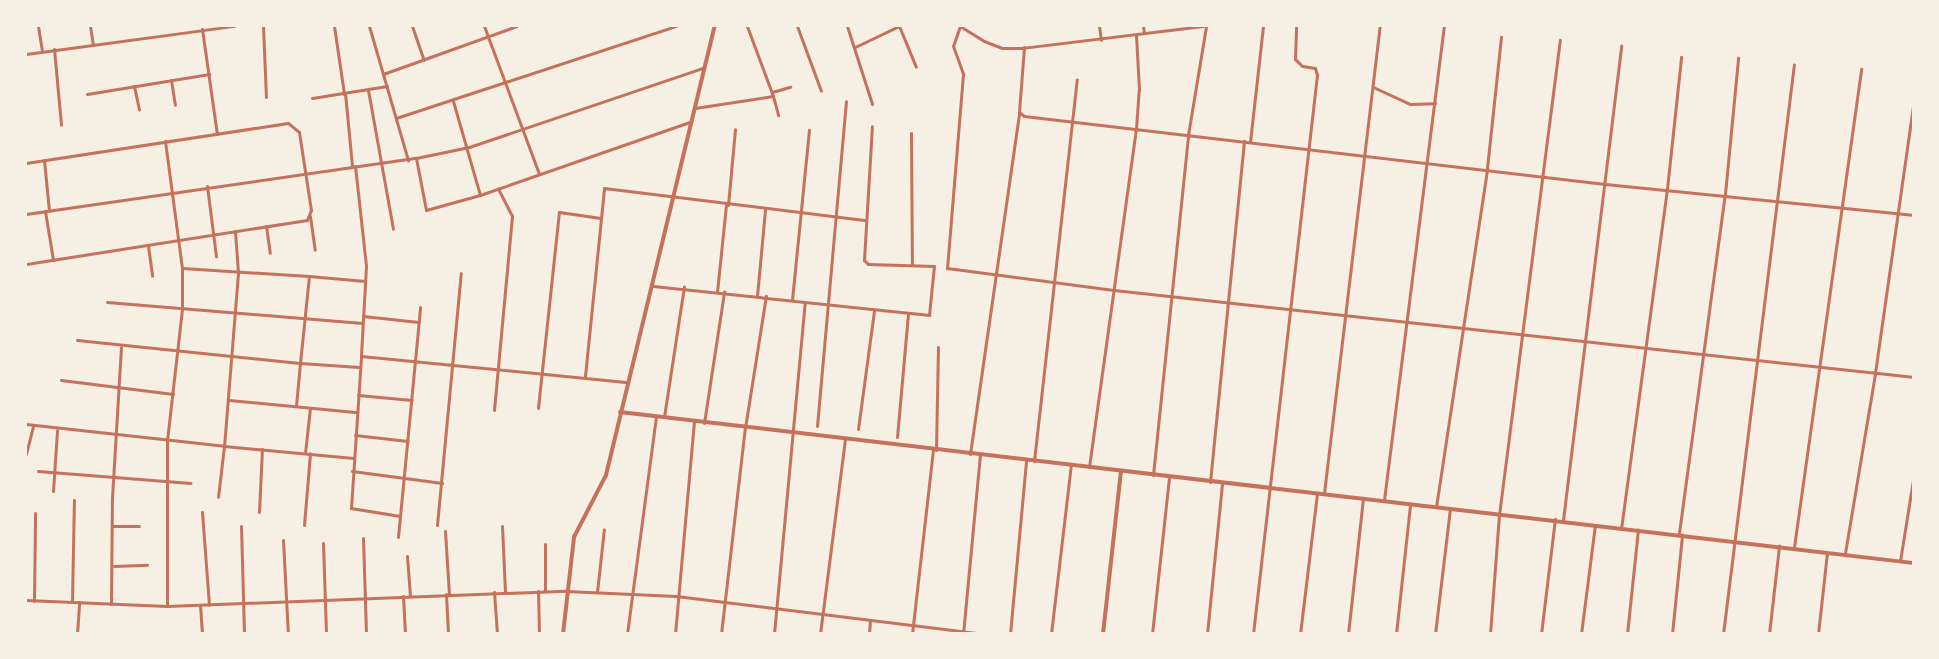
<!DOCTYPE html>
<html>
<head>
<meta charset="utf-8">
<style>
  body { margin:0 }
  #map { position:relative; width:1939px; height:659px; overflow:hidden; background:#f6efe4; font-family:"Fira Sans",sans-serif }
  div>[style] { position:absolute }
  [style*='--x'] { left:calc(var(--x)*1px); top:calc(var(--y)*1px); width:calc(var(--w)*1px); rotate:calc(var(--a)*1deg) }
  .minor>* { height:3px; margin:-1.5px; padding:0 1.5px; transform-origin:1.5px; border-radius:1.5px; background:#c5725c }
  .tertiary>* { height:4px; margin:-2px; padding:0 2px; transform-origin:2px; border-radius:2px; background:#c5725c }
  span { translate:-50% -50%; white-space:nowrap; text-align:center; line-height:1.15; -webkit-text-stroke:4.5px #f6efe4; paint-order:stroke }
  .frame { position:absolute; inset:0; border:27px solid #f6efe4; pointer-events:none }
</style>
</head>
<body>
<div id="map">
  <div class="minor">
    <i style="--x:38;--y:26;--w:24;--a:81"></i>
    <i style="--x:90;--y:26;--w:18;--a:81"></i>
    <i style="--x:263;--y:26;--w:71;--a:87.6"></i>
    <i style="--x:334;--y:26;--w:69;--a:81.6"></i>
    <i style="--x:369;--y:26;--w:140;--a:73.8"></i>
    <i style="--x:412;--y:26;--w:36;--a:71"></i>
    <i style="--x:484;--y:26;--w:158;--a:69.6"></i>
    <i style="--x:797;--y:26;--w:69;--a:69.7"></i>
    <i style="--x:847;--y:26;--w:82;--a:72.2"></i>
    <i style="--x:1099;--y:26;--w:14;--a:82"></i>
    <i style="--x:1143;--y:26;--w:7;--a:82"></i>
    <i style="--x:1203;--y:26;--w:182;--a:173.1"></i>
    <i style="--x:1022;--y:48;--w:20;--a:180"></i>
    <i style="--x:1002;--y:48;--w:19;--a:-159"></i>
    <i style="--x:984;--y:41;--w:28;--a:-148"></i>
    <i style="--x:960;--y:26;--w:21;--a:109"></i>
    <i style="--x:953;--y:46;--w:30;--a:70"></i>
    <i style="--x:963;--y:74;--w:195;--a:94.7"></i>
    <i style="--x:947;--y:268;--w:168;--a:7.5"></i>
    <i style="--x:1114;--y:290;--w:805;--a:6.21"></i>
    <i style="--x:202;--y:29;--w:106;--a:81.9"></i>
    <i style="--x:855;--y:47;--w:49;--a:-25.5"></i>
    <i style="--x:899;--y:26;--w:44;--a:67.5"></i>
    <i style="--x:1024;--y:47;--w:65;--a:94.4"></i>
    <i style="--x:1019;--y:112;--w:6;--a:39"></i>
    <i style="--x:1024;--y:116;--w:585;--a:6.68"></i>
    <i style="--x:1605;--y:184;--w:311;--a:5.7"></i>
    <i style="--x:54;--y:49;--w:76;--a:84.7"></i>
    <i style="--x:26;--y:54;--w:210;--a:-7.7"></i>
    <i style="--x:383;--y:74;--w:142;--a:-19.7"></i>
    <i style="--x:171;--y:80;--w:25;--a:81"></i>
    <i style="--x:134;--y:86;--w:24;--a:78"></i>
    <i style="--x:1373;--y:87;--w:41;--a:24.7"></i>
    <i style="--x:1410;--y:104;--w:25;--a:-2"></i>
    <i style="--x:368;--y:90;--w:141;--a:79.8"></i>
    <i style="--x:772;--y:92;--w:19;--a:-16"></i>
    <i style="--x:345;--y:93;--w:73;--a:84.5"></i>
    <i style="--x:87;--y:94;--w:124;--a:-9.3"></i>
    <i style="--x:773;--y:96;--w:20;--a:75"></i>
    <i style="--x:312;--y:98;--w:76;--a:-9.1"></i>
    <i style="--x:453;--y:101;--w:98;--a:74"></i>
    <i style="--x:480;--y:195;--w:222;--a:-19.2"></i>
    <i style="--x:695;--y:108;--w:79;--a:-8.7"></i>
    <i style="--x:773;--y:96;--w:75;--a:-110.4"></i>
    <i style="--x:396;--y:118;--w:295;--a:-18.2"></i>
    <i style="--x:911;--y:133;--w:132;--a:89.6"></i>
    <i style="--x:165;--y:141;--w:128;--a:82.4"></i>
    <i style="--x:182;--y:268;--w:41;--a:90"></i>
    <i style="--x:182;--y:309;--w:132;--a:96.5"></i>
    <i style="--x:167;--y:440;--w:166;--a:90"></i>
    <i style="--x:1250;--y:142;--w:117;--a:-83.6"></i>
    <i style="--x:416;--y:158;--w:53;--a:79.1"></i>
    <i style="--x:426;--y:210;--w:56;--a:-15.5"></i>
    <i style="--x:44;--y:160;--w:51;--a:84.4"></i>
    <i style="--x:26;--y:163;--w:265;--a:-8.7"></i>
    <i style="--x:288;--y:123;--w:14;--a:39"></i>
    <i style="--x:299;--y:132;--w:79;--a:81.3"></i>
    <i style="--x:311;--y:210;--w:11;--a:112"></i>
    <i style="--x:307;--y:220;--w:284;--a:171.1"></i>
    <i style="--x:355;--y:166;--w:101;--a:83.7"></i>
    <i style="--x:366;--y:266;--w:90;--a:93.2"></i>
    <i style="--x:207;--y:186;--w:71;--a:82.7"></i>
    <i style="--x:728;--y:205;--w:76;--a:-84.7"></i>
    <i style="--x:45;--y:211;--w:50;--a:80.7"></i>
    <i style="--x:26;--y:214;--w:394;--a:-8.2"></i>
    <i style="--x:416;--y:158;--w:54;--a:-11.7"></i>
    <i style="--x:469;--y:147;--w:247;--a:-18.7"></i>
    <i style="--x:310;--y:216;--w:34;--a:82"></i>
    <i style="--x:266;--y:226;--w:27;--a:82"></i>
    <i style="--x:235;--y:231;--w:42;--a:85.9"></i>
    <i style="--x:238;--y:273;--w:174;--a:94.6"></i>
    <i style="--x:224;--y:446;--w:130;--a:5.3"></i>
    <i style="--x:148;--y:246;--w:30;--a:82"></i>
    <i style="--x:309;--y:276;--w:56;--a:5.1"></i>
    <i style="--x:653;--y:286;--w:278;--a:6"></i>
    <i style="--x:929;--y:315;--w:49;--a:-84.2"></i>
    <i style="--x:934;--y:266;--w:66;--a:-178.3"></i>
    <i style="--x:868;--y:264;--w:6;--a:-135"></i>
    <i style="--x:864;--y:260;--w:134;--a:-86.6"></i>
    <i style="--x:717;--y:292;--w:87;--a:-84.1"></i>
    <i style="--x:757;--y:296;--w:87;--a:-84.7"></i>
    <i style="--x:792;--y:300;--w:171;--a:-84.3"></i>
    <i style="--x:107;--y:302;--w:256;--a:4.7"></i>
    <i style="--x:363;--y:316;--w:56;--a:6.1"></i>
    <i style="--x:77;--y:340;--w:224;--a:5.9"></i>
    <i style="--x:300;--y:363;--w:87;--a:-84.1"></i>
    <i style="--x:309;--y:276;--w:127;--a:-176.4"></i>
    <i style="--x:585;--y:376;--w:189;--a:-84.2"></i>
    <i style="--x:604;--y:188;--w:264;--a:7"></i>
    <i style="--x:61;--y:380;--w:113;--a:7.1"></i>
    <i style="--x:358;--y:395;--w:54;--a:5.3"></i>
    <i style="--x:229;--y:400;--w:129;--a:5.4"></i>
    <i style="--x:296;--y:406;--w:43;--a:-84.7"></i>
    <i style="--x:300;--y:363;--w:59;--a:3.9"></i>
    <i style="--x:538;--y:408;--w:197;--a:-83.9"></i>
    <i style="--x:559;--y:212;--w:42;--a:8.1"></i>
    <i style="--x:494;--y:410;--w:195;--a:-84.7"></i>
    <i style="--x:512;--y:216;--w:31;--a:-117"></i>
    <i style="--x:664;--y:417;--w:132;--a:-81.3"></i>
    <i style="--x:704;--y:423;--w:133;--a:-81.3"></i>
    <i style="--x:26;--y:424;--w:199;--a:6.3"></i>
    <i style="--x:224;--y:446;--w:51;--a:96.7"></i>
    <i style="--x:817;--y:426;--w:326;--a:-84.9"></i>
    <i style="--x:858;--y:429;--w:120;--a:-82.3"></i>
    <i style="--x:355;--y:435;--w:53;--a:6.5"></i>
    <i style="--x:897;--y:437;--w:123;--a:-84.9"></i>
    <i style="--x:936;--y:450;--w:103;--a:-88.9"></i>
    <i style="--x:305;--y:453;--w:45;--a:-83.7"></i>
    <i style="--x:26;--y:454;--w:29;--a:-76"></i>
    <i style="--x:970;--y:454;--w:345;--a:-81.8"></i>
    <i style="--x:1034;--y:461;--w:384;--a:-83.6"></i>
    <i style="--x:1089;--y:467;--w:341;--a:-82.1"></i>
    <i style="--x:1136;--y:129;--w:39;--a:-86"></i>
    <i style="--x:1139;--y:90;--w:55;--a:-93.1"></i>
    <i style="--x:38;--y:471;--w:153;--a:4.5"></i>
    <i style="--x:352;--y:471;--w:91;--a:7.6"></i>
    <i style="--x:1153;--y:475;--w:342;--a:-84.1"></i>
    <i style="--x:1188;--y:135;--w:110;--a:-80.6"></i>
    <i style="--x:1210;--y:482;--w:343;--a:-84.3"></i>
    <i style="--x:53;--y:491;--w:61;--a:-86.2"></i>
    <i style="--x:1324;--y:493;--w:470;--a:-83.2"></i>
    <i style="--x:1384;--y:500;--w:478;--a:-82.8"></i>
    <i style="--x:1436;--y:507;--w:343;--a:-81.4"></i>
    <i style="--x:1487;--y:168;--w:132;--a:-83.9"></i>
    <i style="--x:202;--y:512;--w:93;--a:85.7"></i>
    <i style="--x:259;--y:512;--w:63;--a:-87.3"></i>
    <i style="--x:400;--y:516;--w:50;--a:-170.7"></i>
    <i style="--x:351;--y:508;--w:152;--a:-86.2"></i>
    <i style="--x:361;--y:356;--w:268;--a:5.6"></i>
    <i style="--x:1563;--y:520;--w:478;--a:-83"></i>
    <i style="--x:304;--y:525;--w:72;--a:-85.2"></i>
    <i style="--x:437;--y:525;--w:253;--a:-84.6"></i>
    <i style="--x:112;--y:526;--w:27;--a:0"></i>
    <i style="--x:241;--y:526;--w:108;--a:88.4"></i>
    <i style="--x:502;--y:526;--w:66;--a:87.4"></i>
    <i style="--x:1621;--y:529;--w:343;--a:-82.3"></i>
    <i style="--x:1667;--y:189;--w:133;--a:-83.9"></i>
    <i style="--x:445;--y:531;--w:63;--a:86.4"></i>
    <i style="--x:1679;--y:533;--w:342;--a:-82.3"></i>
    <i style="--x:1725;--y:194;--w:137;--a:-84.5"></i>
    <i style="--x:398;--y:537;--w:231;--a:-84.5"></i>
    <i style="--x:363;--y:538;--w:96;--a:88.2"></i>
    <i style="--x:283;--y:540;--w:94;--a:87"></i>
    <i style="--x:323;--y:543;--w:91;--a:88.1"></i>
    <i style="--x:545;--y:544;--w:47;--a:90"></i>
    <i style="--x:1794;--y:547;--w:483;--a:-82"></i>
    <i style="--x:1845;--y:553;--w:182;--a:-80.5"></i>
    <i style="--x:1875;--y:373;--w:278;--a:-81.9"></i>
    <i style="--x:407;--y:556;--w:40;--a:85.7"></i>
    <i style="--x:1900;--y:561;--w:88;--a:-80.9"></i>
    <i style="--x:114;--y:566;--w:33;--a:-2"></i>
    <i style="--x:538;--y:591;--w:43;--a:88.7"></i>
    <i style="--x:494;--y:592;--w:42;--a:85.9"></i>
    <i style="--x:597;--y:592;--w:63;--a:-83.7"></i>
    <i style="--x:446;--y:594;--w:40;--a:87.1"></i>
    <i style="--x:403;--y:596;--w:38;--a:87"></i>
    <i style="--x:26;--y:600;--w:141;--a:2.4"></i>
    <i style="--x:167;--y:606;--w:399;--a:-2.2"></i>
    <i style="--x:566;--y:591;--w:110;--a:2.6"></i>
    <i style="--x:676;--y:596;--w:311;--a:7"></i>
    <i style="--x:34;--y:601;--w:88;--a:-89.3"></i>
    <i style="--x:72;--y:601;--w:101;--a:-88.9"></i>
    <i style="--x:111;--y:604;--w:106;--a:-89.5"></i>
    <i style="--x:112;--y:498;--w:151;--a:-86.6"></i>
    <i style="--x:200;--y:605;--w:29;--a:86"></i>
    <i style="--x:77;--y:634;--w:32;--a:-86"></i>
    <i style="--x:627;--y:634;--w:219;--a:-82.4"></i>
    <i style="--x:675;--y:634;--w:214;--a:-84.9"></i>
    <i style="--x:721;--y:634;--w:207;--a:-83.4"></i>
    <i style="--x:745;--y:428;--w:134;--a:-81"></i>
    <i style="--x:774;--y:634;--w:333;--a:-84.7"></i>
    <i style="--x:820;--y:634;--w:197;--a:-82.7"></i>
    <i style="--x:869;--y:634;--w:13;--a:-86"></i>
    <i style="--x:912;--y:634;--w:186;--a:-83.5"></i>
    <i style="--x:963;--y:634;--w:180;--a:-84.6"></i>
    <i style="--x:1010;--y:634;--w:175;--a:-84.7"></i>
    <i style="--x:1051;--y:634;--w:170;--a:-83.3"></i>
    <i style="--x:1152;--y:634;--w:158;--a:-83.8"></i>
    <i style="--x:1207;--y:634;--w:152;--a:-84.3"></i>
    <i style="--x:1253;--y:634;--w:563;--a:-83.47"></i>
    <i style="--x:1317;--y:75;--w:7;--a:-106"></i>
    <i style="--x:1315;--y:68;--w:13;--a:-171"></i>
    <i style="--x:1302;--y:66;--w:10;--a:-135"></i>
    <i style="--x:1295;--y:59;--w:33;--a:-88"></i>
    <i style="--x:1300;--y:634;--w:142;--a:-83.1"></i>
    <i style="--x:1348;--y:634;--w:137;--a:-83.7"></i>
    <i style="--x:1396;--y:634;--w:130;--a:-83.8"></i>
    <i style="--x:1435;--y:634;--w:126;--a:-83.2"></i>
    <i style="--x:1490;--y:634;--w:119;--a:-85.7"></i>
    <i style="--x:1499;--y:515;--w:479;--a:-82.7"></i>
    <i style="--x:1541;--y:634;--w:116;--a:-83.1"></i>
    <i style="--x:1581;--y:634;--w:110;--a:-82.7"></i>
    <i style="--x:1627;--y:634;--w:105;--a:-84"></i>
    <i style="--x:1672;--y:634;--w:100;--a:-84.2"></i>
    <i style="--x:1723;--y:634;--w:574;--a:-82.9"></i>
    <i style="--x:1769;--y:634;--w:89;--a:-83.5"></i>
    <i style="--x:1818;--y:634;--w:81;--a:-83.7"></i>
  </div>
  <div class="tertiary">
    <i style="--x:620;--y:412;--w:1303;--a:6.66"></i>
    <i style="--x:563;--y:634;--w:98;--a:-83.5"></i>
    <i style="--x:574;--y:537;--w:70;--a:-62.7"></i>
    <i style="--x:606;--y:475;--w:462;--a:-76.4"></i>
    <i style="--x:1103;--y:634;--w:163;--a:-83.7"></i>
  </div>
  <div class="frame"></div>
</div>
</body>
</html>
